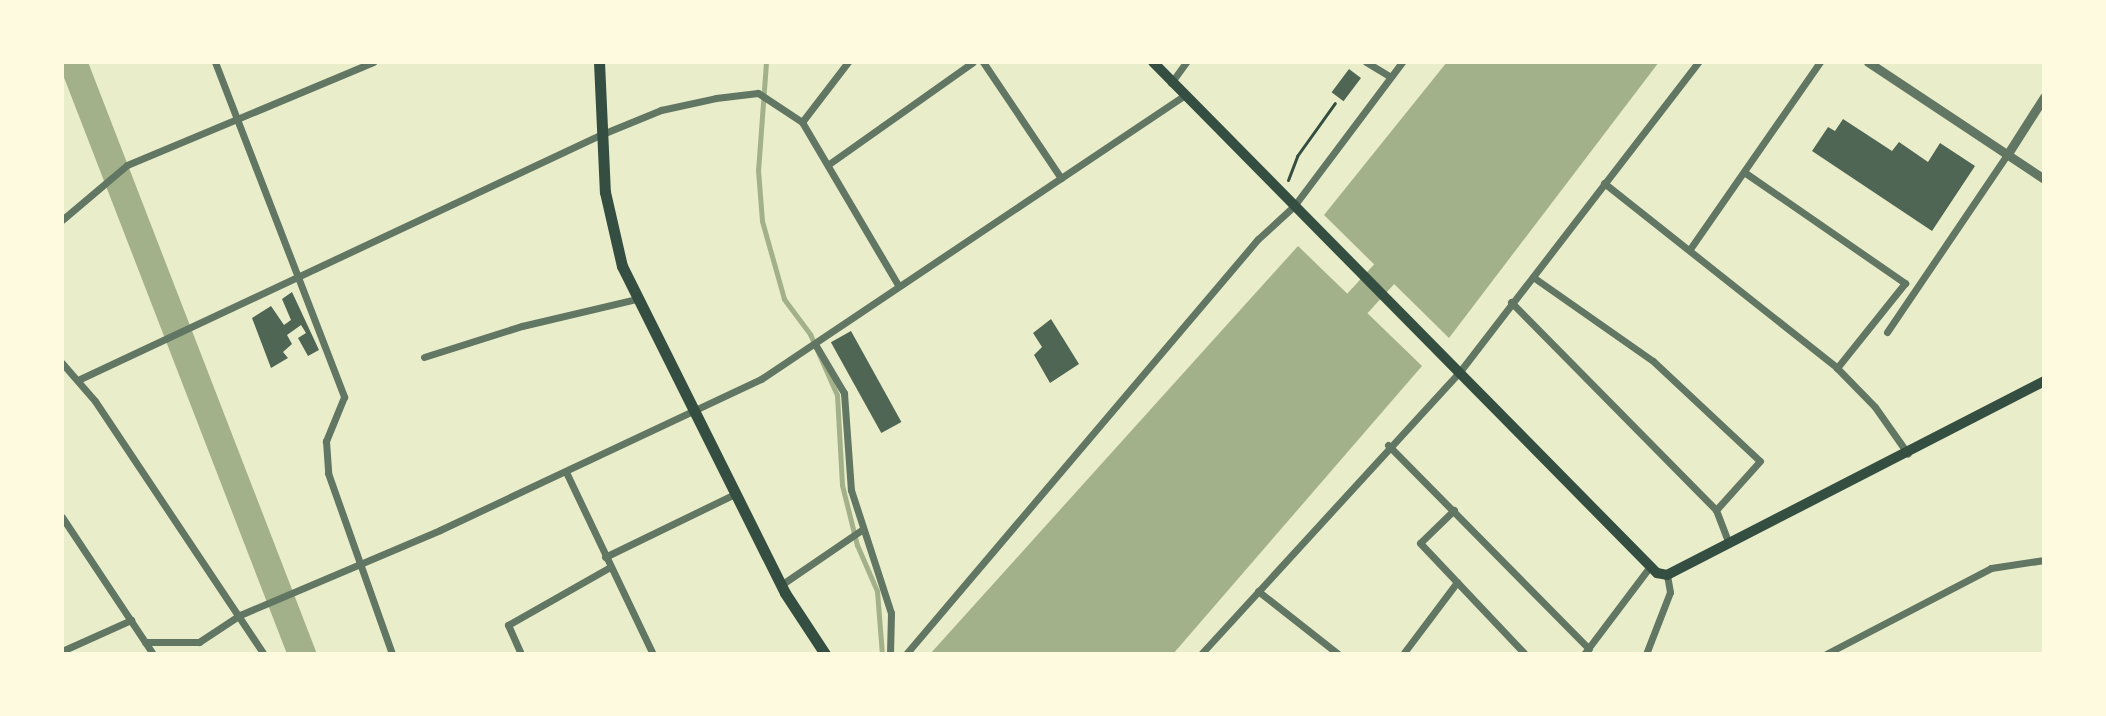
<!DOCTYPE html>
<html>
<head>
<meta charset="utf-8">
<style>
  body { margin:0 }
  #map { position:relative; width:2106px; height:716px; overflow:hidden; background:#e9edc9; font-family:"Space Grotesk",sans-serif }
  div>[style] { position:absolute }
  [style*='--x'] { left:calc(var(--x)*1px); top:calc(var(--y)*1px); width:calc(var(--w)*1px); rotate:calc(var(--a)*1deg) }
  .water>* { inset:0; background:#a3b18a }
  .stream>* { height:5px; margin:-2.5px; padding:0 2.5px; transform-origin:2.5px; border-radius:2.5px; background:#a3b18a }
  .river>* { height:28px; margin:-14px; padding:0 14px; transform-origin:14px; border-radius:14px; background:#a3b18a }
  .building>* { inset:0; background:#4f6655; transform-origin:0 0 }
  .path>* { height:3px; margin:-1.5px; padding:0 1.5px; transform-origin:1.5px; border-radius:1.5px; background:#344e41 }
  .minor>* { height:7px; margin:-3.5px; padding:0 3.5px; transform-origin:3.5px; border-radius:3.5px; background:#617663 }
  .tertiary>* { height:9px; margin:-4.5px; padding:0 4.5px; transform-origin:4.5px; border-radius:4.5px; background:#617663 }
  .secondary>* { height:10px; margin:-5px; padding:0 5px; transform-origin:5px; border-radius:5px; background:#344e41 }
  .primary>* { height:11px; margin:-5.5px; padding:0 5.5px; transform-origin:5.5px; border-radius:5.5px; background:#344e41 }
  span { translate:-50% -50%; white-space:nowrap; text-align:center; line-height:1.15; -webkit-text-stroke:7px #fefae0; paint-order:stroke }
  .frame { position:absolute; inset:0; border:64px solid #fefae0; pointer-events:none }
</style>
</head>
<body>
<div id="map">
  <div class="water">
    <i style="clip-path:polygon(1447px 62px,1659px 62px,1449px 338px,1324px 215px)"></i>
    <i style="clip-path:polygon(1298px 246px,1422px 366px,1173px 654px,930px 654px)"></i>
  </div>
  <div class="stream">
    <i style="--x:766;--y:62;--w:108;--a:94.2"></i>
    <i style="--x:758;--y:170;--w:51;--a:85.5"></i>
    <i style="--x:762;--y:221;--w:81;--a:74.2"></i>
    <i style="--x:784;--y:299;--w:44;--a:53.4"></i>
    <i style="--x:810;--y:334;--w:67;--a:66.1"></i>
    <i style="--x:837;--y:395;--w:90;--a:86.8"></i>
    <i style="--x:842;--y:485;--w:62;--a:76"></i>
    <i style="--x:857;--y:545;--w:50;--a:66.5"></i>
    <i style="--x:877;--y:591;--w:63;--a:85.5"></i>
  </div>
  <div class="river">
    <i style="--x:73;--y:62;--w:635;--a:68.85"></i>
    <i style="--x:1333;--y:330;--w:114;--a:-47.5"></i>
  </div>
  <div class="building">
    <i style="left:1349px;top:69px;width:15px;height:29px;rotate:37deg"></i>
    <i style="clip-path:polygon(1843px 119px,1892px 151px,1899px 142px,1928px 162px,1940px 143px,1975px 166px,1932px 231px,1812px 151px,1828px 127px,1835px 131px)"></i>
    <i style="clip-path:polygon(292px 292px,319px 350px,308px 356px,298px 338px,306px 333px,301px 325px,287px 335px,292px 344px,283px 352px,288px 358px,271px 368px,252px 318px,271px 306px,284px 325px,291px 320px,282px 299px)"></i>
    <i style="clip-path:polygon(1051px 319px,1079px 364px,1050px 383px,1034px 355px,1042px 347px,1033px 333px)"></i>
    <i style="left:851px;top:331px;width:104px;height:23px;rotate:61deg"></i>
  </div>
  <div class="path">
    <i style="--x:1288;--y:180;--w:26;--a:-69"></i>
    <i style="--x:1297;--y:156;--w:65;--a:-54.4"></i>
  </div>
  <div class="minor">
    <i style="--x:215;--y:62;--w:359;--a:68.9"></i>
    <i style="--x:344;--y:397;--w:48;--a:112.2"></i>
    <i style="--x:326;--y:441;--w:32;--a:86"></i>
    <i style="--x:328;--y:473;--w:192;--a:70.5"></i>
    <i style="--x:983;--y:62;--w:140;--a:56.1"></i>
    <i style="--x:1366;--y:62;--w:27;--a:31"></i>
    <i style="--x:1171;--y:83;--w:26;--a:-54"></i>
    <i style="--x:802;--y:122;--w:76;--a:-52.5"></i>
    <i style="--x:829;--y:164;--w:176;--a:-35.3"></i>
    <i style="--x:1744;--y:172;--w:196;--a:34.6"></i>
    <i style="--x:1905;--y:283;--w:109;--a:128.7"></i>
    <i style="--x:1604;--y:183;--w:298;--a:38.4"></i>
    <i style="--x:1837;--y:368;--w:54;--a:45.7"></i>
    <i style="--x:1875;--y:407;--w:57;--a:54.9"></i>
    <i style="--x:62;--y:220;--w:85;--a:-40.2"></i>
    <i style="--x:127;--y:165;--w:267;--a:-22.7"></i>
    <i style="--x:1690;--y:249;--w:228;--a:-55.2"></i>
    <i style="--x:1533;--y:277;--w:146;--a:35"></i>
    <i style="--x:1653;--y:361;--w:146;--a:43.1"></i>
    <i style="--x:1760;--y:461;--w:66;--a:131.9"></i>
    <i style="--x:1716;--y:510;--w:33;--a:69"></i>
    <i style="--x:1511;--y:302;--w:292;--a:45.4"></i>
    <i style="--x:1887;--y:332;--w:214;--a:-55.9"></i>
    <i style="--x:815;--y:344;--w:57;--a:59.4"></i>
    <i style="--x:844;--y:393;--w:97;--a:85.9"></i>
    <i style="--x:851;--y:490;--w:129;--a:72"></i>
    <i style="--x:891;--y:613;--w:41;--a:91.4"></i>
    <i style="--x:424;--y:357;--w:103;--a:-17.6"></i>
    <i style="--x:522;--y:326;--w:117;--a:-13.3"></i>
    <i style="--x:62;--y:363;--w:50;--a:49"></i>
    <i style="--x:95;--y:401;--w:304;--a:56.3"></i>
    <i style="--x:80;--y:379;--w:574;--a:-25.14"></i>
    <i style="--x:600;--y:135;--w:66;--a:-22.3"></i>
    <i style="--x:661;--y:110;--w:56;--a:-12.3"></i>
    <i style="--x:716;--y:98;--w:42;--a:-6.8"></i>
    <i style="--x:758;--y:93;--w:53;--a:33.4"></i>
    <i style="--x:802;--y:122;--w:189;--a:59.5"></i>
    <i style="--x:1388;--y:445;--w:286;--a:45.4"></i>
    <i style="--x:566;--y:472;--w:202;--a:64.5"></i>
    <i style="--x:1454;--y:510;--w:47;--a:135.9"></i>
    <i style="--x:1420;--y:543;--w:153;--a:46.6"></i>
    <i style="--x:62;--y:517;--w:164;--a:56.4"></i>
    <i style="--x:605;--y:557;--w:144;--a:-25.9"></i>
    <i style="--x:781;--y:585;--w:99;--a:-34.3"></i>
    <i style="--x:1258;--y:591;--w:102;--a:38.2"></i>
    <i style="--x:145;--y:642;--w:54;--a:0"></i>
    <i style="--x:199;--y:642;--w:49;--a:-33.4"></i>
    <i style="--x:240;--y:615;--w:217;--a:-23"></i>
    <i style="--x:440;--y:530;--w:355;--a:-25.2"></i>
    <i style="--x:761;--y:379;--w:507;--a:-33.82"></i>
    <i style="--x:62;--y:651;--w:76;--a:-24.2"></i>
    <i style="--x:521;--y:654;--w:32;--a:-114"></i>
    <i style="--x:508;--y:625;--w:117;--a:-29.6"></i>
    <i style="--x:906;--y:654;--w:544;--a:-49.7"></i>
    <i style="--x:1258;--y:239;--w:49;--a:-42.5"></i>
    <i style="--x:1294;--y:206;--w:180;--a:-53.1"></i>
    <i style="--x:1201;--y:654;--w:380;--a:-47.5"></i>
    <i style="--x:1458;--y:374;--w:394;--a:-52.4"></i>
    <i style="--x:1403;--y:654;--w:90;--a:-53.1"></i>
    <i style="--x:1584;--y:654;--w:106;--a:-53"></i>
    <i style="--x:1646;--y:654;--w:66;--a:-68.8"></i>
    <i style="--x:1670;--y:592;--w:17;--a:-100"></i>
    <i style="--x:1826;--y:654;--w:186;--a:-27.5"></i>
    <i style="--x:1991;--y:568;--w:54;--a:-8.6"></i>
  </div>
  <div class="tertiary">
    <i style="--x:1868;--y:62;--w:211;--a:33.6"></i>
    <i style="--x:2007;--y:155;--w:69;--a:-57.5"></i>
  </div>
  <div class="secondary">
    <i style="--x:1153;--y:62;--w:718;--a:45.4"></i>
    <i style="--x:1657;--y:573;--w:10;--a:11"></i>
    <i style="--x:1667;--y:575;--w:424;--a:-27.2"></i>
  </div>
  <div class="primary">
    <i style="--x:599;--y:62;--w:130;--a:87.4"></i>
    <i style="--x:605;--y:192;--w:76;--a:77.1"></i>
    <i style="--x:622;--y:266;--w:365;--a:63.5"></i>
    <i style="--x:785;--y:593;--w:73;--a:56.7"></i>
  </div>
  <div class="frame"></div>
</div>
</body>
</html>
